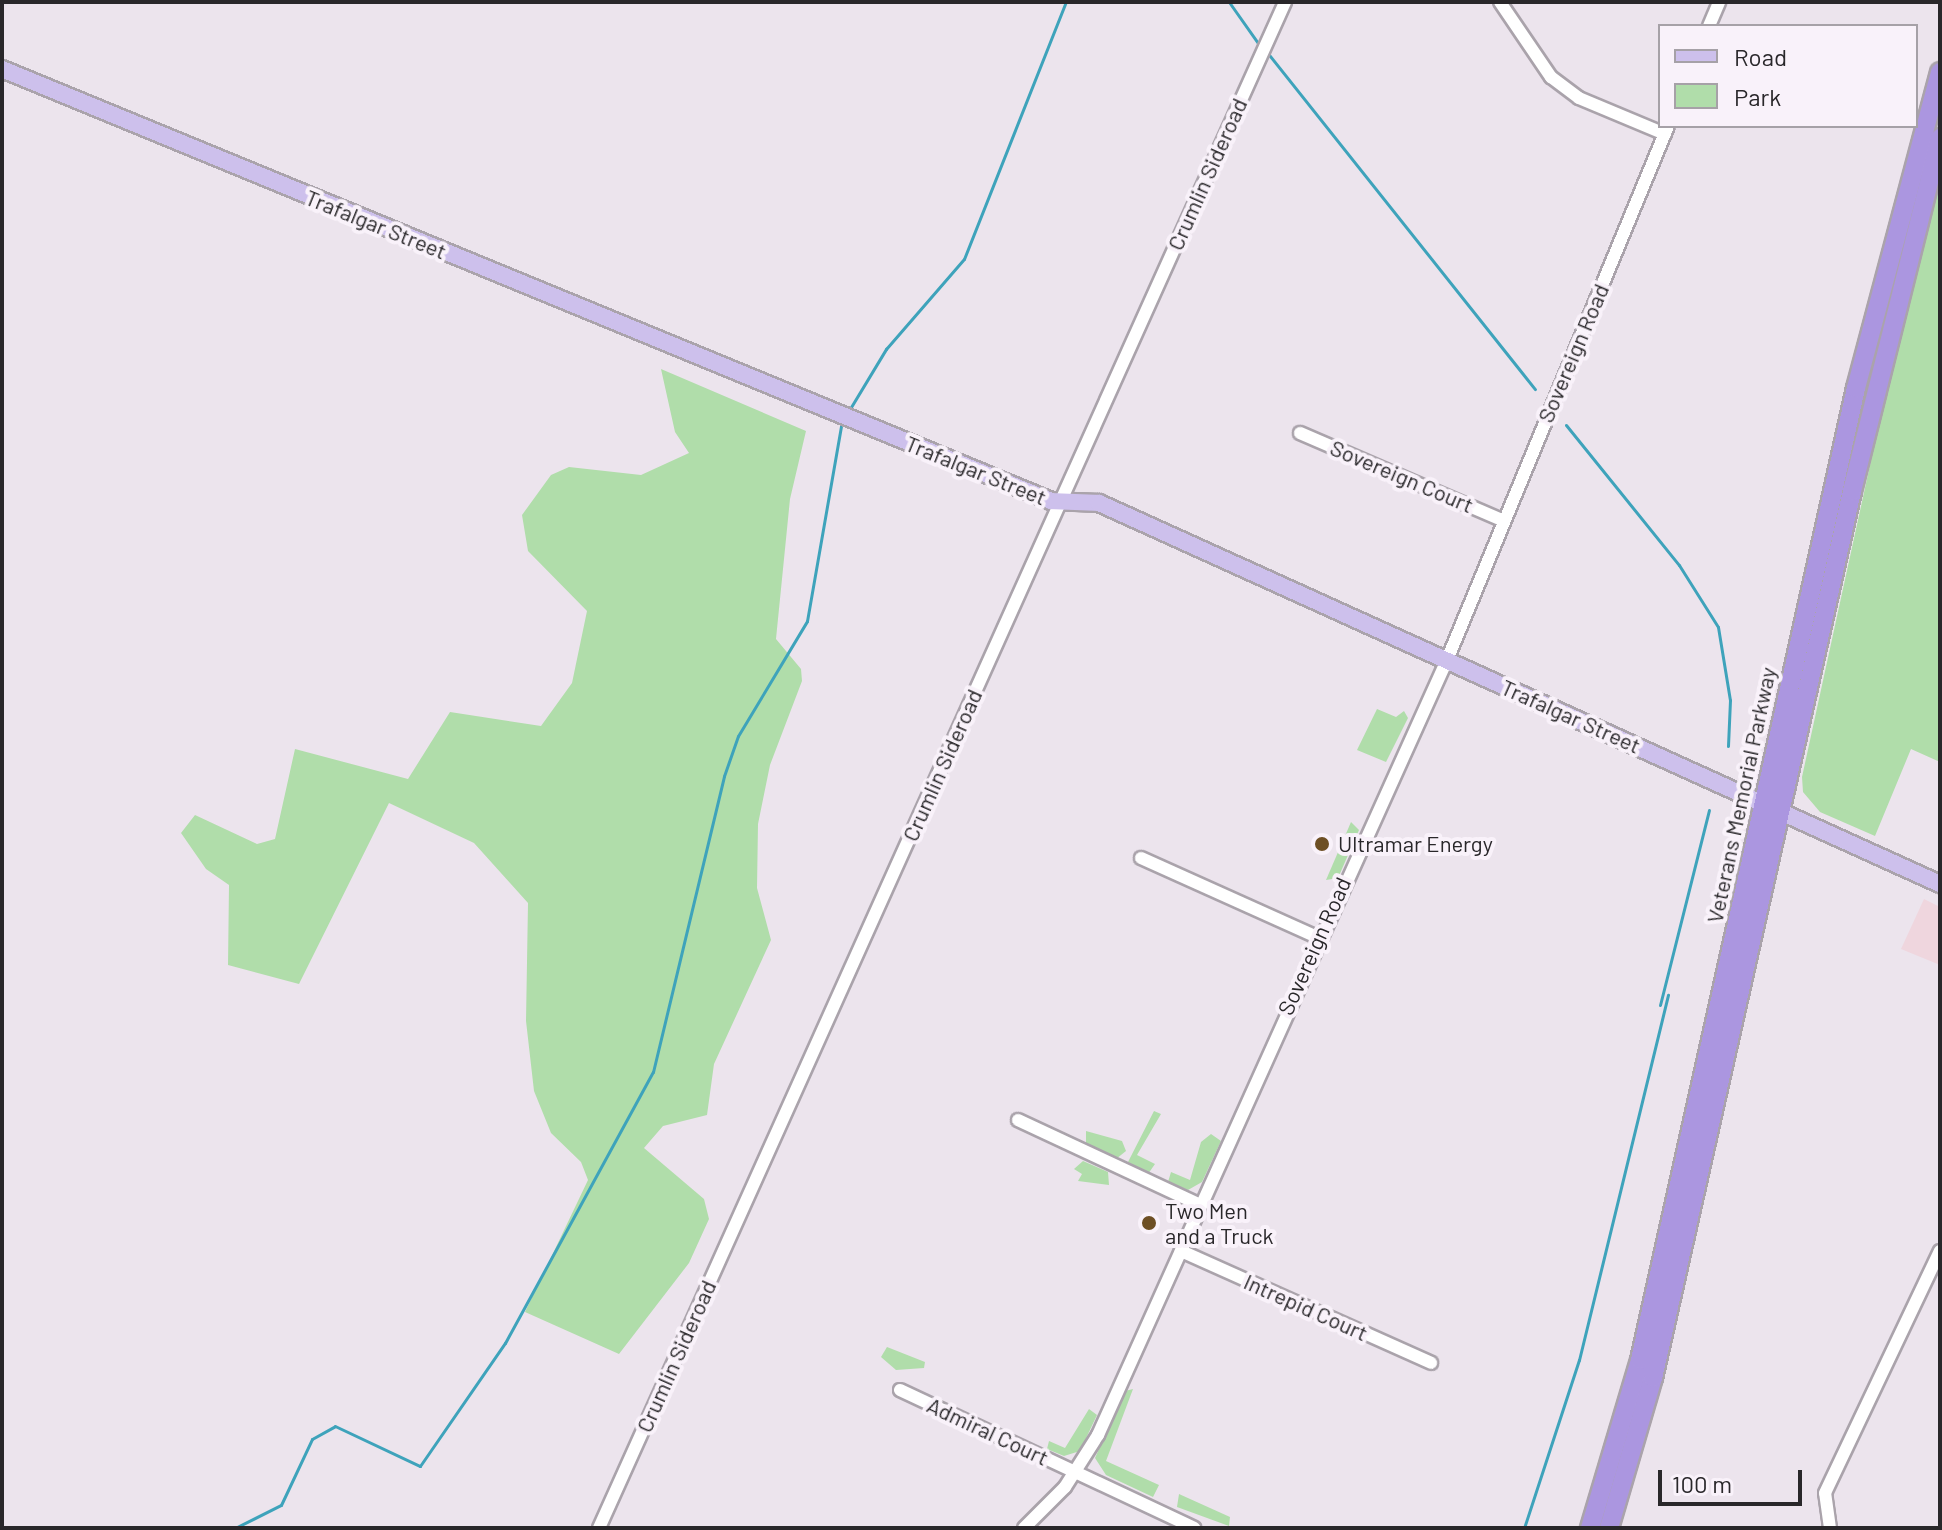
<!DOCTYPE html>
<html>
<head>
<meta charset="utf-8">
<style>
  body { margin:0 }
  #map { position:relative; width:1942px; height:1530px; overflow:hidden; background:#ece4ed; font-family:Barlow,sans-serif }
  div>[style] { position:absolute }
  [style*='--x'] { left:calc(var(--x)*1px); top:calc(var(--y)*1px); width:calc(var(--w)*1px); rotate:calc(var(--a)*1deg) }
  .commercial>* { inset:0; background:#efd6de }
  .green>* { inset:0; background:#b0ddaa }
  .stream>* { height:3px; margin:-1.5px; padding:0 1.5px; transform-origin:1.5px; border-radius:1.5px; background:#3ea3bb }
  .roads { filter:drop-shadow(2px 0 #aaa3ab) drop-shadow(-2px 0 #aaa3ab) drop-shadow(0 2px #aaa3ab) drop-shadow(0 -2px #aaa3ab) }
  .minor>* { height:12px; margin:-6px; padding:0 6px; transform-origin:6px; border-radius:6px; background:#fff }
  .major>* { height:16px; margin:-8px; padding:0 8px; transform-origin:8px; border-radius:8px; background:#cdc0ec }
  .highway>* { height:18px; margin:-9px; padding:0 9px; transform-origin:9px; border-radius:9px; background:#ab96e0 }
  .dots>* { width:22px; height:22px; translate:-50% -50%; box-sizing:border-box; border:4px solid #f9f2fa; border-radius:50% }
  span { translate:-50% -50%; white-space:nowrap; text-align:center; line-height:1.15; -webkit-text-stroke:8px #f9f2fa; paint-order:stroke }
  .street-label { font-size:22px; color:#29272a }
  .poi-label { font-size:22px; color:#29272a }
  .left { translate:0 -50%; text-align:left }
  .frame { position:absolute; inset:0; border:4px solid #29272a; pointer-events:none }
  .legend { position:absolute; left:1658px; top:24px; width:260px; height:104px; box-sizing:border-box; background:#f9f2fa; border:2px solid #a6a1a7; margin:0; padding:10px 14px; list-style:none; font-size:24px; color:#29272a }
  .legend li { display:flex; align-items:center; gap:16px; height:40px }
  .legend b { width:40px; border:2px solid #a6a1a7 }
  .scale { position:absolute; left:1658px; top:1470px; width:144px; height:36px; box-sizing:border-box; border:4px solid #29272a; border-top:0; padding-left:10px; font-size:24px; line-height:28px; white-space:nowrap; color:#29272a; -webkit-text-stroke:6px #f9f2fa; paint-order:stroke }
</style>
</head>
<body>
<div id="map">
  <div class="commercial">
    <i style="clip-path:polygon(1924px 899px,1940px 907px,1940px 965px,1901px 949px)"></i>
  </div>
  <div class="green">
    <i style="clip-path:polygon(1940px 183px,1940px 762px,1911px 749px,1875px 836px,1820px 812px,1803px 792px,1802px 777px,1880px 419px)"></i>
    <i style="clip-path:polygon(661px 369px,806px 431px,790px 499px,776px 639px,801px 669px,802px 681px,770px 765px,758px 824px,757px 888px,771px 940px,714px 1064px,707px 1115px,663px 1126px,644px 1148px,704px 1199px,709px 1219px,689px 1263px,619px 1354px,525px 1312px,588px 1180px,581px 1162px,551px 1133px,534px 1091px,526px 1021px,528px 903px,474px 843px,389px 803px,299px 984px,228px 965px,229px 885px,206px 869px,181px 833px,195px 815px,257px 844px,275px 839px,295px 749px,408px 779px,450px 712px,541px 726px,572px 683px,587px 611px,528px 551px,522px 515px,551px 475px,569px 467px,641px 475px,689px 453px,675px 432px)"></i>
    <i style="clip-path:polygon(1377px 709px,1396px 717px,1404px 711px,1408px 718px,1386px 762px,1357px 750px)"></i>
    <i style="clip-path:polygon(1351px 822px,1359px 830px,1338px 878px,1326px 880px)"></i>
    <i style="clip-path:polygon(1154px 1111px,1161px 1114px,1137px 1155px,1155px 1164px,1148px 1174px,1128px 1162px)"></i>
    <i style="clip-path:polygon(1086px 1131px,1122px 1141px,1126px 1151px,1116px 1159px,1086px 1146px)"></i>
    <i style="clip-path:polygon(1211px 1134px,1221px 1141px,1202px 1182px,1188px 1190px,1168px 1182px,1171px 1172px,1190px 1180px,1201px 1142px)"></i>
    <i style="clip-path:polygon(1083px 1161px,1108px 1172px,1109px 1185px,1078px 1181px,1082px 1174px,1074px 1169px)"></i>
    <i style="clip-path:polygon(887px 1347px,925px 1362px,924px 1368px,896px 1370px,881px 1357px)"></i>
    <i style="clip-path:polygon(1133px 1389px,1106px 1461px,1159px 1485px,1153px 1497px,1106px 1475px,1095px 1458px,1125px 1391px)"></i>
    <i style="clip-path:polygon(1089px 1409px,1097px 1415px,1080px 1451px,1064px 1456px,1047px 1449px,1049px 1441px,1065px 1448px)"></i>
    <i style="clip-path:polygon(1179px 1494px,1230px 1517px,1229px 1526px,1177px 1507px)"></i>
  </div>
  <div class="stream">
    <i style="--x:1229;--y:2;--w:54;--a:54.8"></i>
    <i style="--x:1266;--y:51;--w:432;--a:51.5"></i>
    <i style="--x:848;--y:412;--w:74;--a:-58.9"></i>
    <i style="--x:886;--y:349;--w:119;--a:-49.1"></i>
    <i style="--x:964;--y:259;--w:277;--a:-68.4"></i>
    <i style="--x:1566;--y:425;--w:180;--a:51.1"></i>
    <i style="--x:1679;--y:565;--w:73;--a:57.8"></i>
    <i style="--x:1718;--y:627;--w:74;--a:80.7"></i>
    <i style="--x:1730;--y:700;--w:46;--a:92.5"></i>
    <i style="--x:1660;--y:1005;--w:201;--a:-75.9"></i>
    <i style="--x:235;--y:1528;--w:51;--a:-26.6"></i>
    <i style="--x:281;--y:1505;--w:73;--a:-64.8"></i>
    <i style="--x:312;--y:1439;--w:26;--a:-29"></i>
    <i style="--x:335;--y:1426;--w:94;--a:25.2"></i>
    <i style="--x:420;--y:1466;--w:150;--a:-55.4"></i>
    <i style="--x:505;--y:1343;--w:309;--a:-61.4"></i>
    <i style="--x:653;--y:1072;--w:304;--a:-76.5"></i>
    <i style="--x:724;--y:776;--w:42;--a:-70.7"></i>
    <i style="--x:738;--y:736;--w:134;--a:-59"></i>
    <i style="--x:807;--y:621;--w:203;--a:-80.1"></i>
    <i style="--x:1524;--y:1528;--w:177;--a:-71.9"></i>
    <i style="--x:1579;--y:1360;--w:376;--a:-76.3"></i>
  </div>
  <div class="roads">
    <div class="minor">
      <i style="--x:1500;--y:2;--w:91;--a:55.8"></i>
      <i style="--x:1551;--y:77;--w:35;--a:37"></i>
      <i style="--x:1579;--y:98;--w:93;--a:22.7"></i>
      <i style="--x:1709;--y:26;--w:26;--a:-67"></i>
      <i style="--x:1300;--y:433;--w:222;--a:23.3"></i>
      <i style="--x:1141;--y:858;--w:193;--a:24.2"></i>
      <i style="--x:1018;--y:1120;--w:201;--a:25"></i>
      <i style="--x:1181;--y:1251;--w:274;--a:24.1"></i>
      <i style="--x:900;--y:1390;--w:325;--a:25.1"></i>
      <i style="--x:599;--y:1528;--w:1673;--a:-65.79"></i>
      <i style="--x:1024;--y:1528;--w:58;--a:-45"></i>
      <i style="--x:1065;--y:1487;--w:62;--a:-57.6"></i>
      <i style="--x:1098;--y:1435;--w:850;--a:-65.76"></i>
      <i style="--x:1447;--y:660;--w:578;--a:-67.52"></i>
      <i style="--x:1830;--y:1528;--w:35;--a:-98"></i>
      <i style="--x:1825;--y:1493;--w:268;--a:-64.6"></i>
    </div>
    <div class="major">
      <i style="--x:2;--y:69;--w:1134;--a:22.38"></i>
      <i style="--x:1051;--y:501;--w:48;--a:2.4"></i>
      <i style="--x:1099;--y:503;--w:923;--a:24.37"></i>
    </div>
    <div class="highway">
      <i style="--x:1590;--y:1528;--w:175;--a:-73.4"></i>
      <i style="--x:1640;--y:1360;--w:996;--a:-77.47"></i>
      <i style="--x:1856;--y:388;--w:327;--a:-75.1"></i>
      <i style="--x:1609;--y:1528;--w:156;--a:-73.7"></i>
      <i style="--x:1653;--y:1378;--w:909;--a:-77.35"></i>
      <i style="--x:1852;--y:491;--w:364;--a:-76"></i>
    </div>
  </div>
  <div class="dots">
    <i style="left:1322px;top:844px;background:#6d4f24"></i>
    <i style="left:1149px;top:1223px;background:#6d4f24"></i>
  </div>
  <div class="street-label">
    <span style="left:1207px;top:174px;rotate:-66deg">Crumlin Sideroad</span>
    <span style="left:376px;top:224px;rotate:22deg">Trafalgar Street</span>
    <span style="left:1573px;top:353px;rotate:-67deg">Sovereign Road</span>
    <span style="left:976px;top:470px;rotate:22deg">Trafalgar Street</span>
    <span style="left:1402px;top:476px;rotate:23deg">Sovereign Court</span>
    <span style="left:1571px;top:716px;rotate:24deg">Trafalgar Street</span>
    <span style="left:942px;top:765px;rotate:-66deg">Crumlin Sideroad</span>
    <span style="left:1741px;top:795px;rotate:-78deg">Veterans Memorial Parkway</span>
    <span style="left:1314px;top:946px;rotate:-66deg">Sovereign Road</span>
    <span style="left:1306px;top:1307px;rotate:24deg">Intrepid Court</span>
    <span style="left:676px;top:1356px;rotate:-66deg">Crumlin Sideroad</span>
    <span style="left:988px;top:1431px;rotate:25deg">Admiral Court</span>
  </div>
  <div class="poi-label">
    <span class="left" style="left:1338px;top:844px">Ultramar Energy</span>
    <span class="left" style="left:1165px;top:1223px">Two Men<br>and a Truck</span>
  </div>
  <div class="frame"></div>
  <ul class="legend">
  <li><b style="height:10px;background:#cdc0ec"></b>Road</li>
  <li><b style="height:22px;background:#b0ddaa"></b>Park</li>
  </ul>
  <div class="scale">100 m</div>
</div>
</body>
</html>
